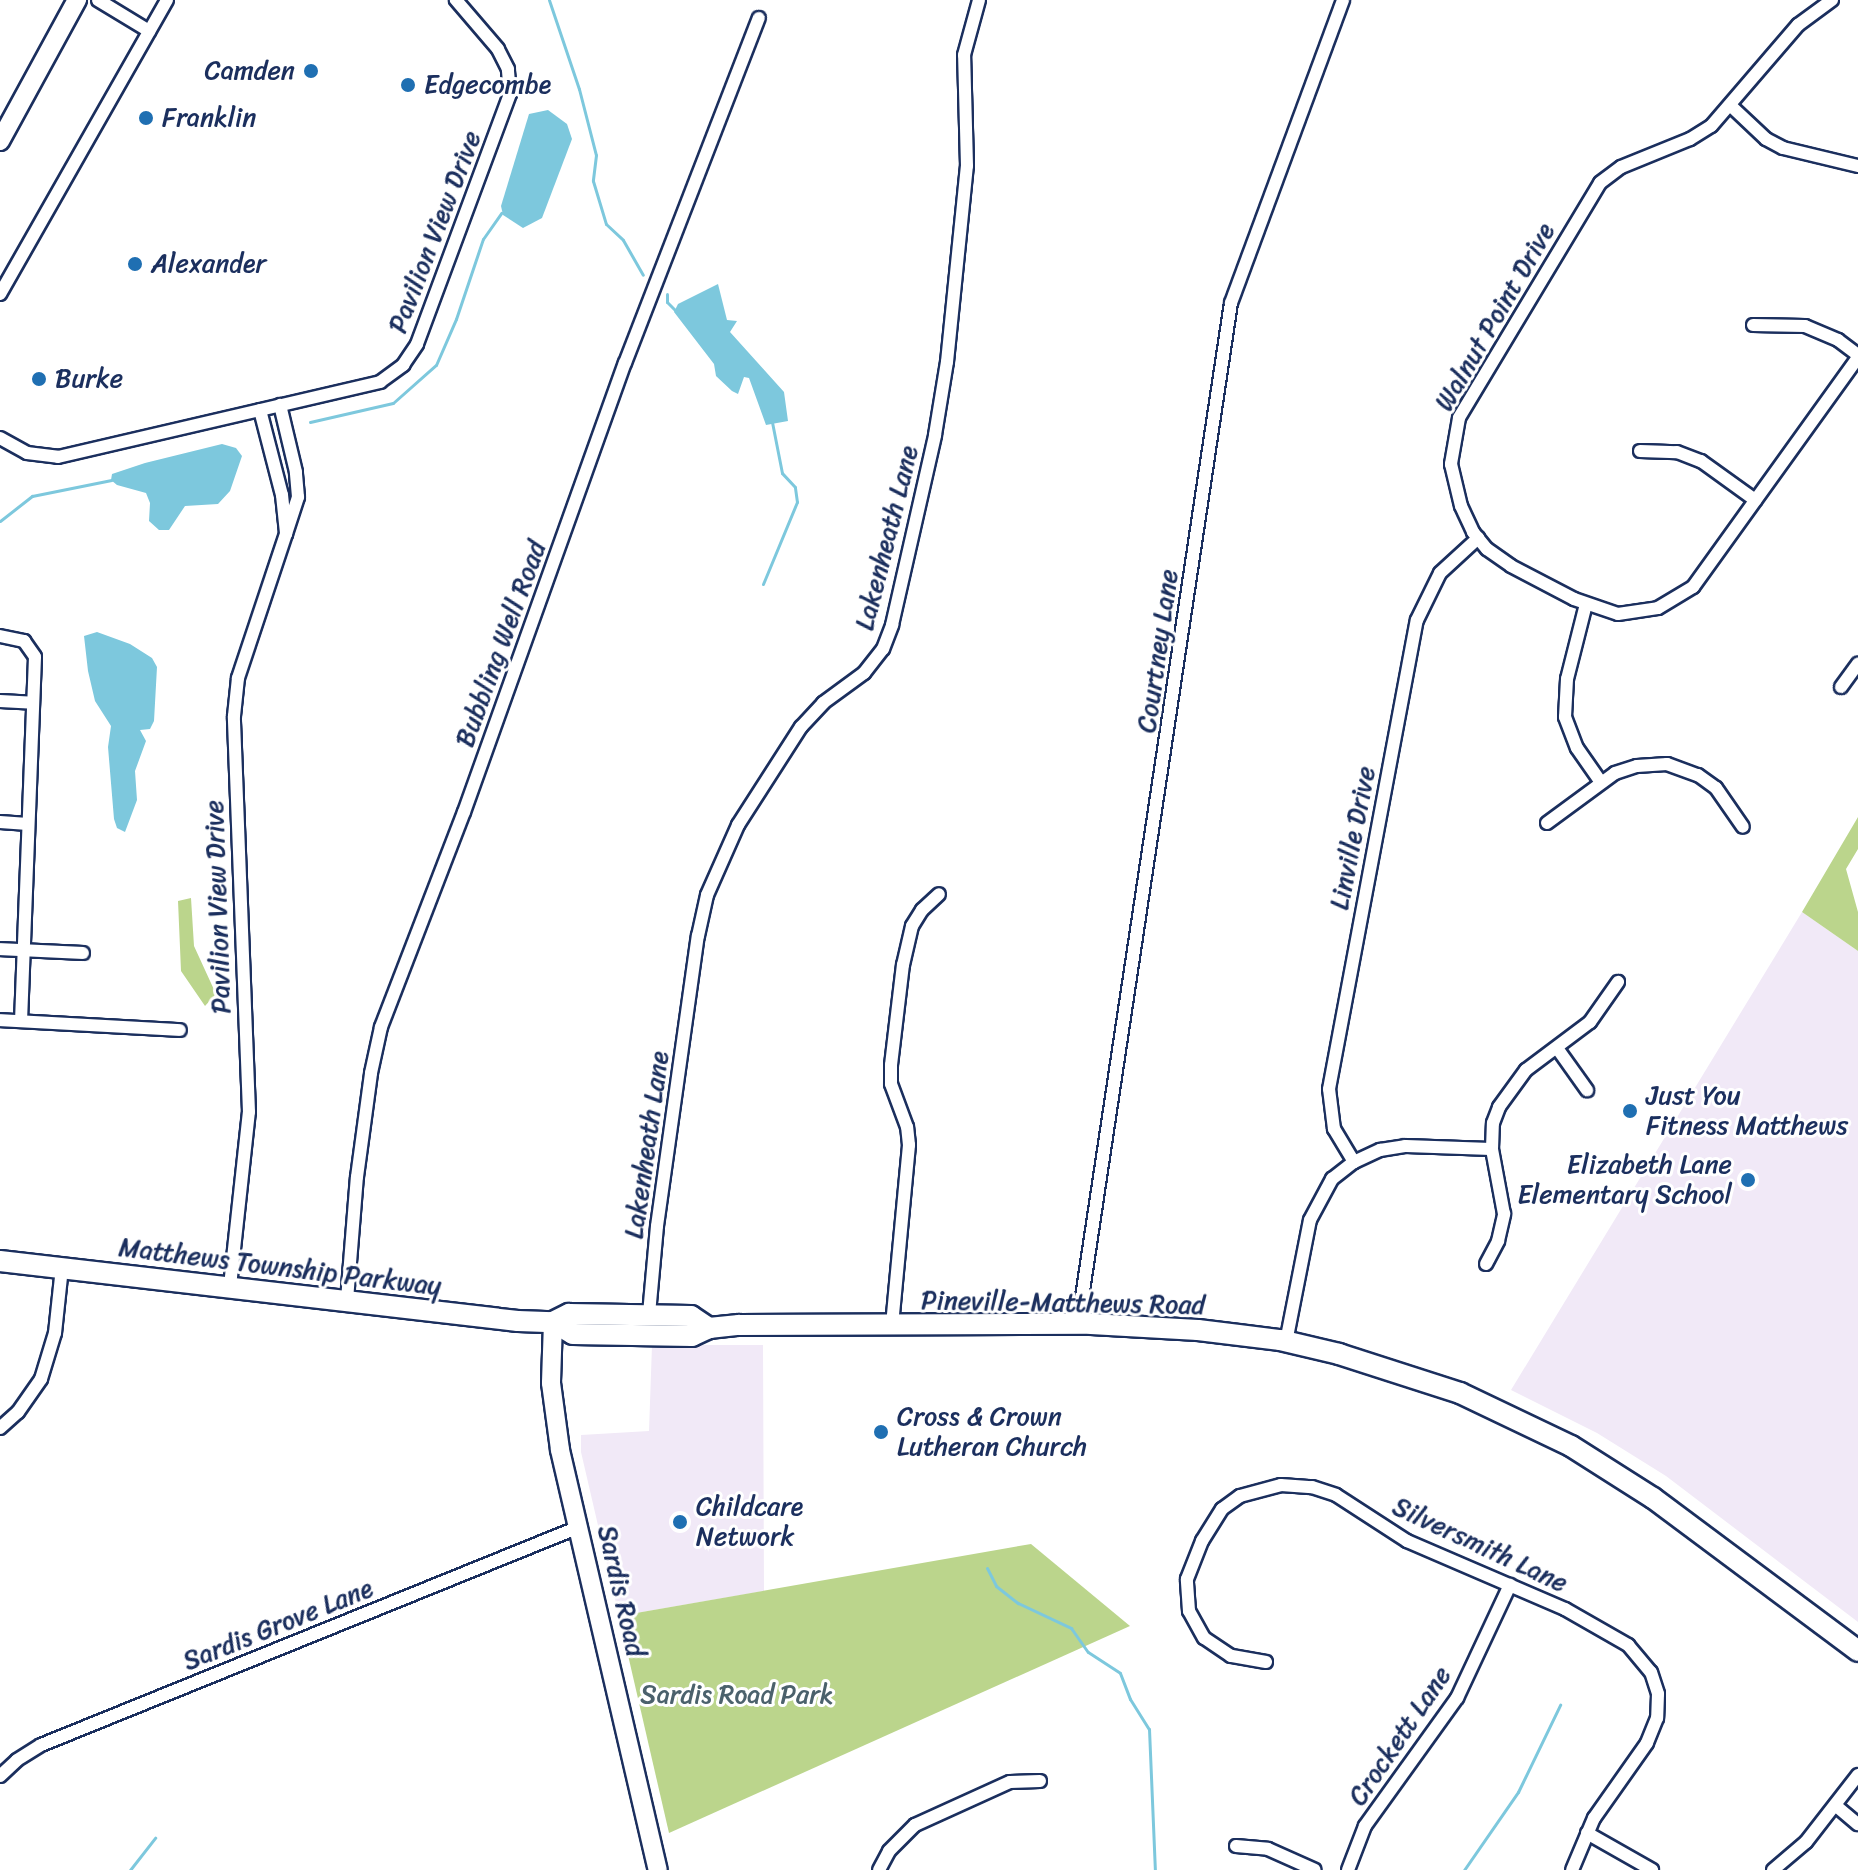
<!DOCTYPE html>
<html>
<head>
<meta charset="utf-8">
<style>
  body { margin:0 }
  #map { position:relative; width:1858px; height:1870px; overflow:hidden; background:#fff; font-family:Sriracha,sans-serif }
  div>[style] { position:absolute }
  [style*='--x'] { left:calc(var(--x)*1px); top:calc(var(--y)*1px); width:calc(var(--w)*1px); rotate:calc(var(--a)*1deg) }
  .built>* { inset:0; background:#f1e9f7 }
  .green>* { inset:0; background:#bbd58c }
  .water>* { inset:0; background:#7dc8dd }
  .stream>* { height:3px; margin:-1.5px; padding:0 1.5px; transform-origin:1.5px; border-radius:1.5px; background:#7dc8dd }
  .roads { filter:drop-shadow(2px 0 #1b2f5e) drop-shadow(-2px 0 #1b2f5e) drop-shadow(0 2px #1b2f5e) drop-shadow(0 -2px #1b2f5e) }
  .street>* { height:12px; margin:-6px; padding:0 6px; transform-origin:6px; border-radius:6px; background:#fff }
  .secondary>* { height:18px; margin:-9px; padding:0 9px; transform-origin:9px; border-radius:9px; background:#fff }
  .primary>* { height:20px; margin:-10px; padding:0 10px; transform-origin:10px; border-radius:10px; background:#fff }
  .dots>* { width:22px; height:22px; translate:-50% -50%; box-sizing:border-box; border:4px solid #fff; border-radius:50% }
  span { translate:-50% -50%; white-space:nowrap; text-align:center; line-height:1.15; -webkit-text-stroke:6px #fff; paint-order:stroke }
  .poi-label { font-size:26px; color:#1b2f5e }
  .right { translate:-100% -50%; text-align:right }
  .left { translate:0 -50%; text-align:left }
  .street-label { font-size:26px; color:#1b2f5e }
  .park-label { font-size:26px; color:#4b616c }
</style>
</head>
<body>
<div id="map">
  <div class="built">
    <i style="clip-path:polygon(1802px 912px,1858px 951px,1858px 1622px,1666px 1476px,1597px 1433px,1511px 1390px)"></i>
    <i style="clip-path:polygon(652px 1345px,763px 1345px,764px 1591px,619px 1616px,581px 1452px,581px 1435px,649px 1431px)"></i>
  </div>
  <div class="green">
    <i style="clip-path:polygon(1858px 817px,1858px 849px,1846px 869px,1858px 912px,1858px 951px,1802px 912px)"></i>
    <i style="clip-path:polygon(191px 898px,194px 946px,216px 994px,205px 1006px,181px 971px,178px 901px)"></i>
    <i style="clip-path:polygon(1031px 1544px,1130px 1626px,669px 1833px,619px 1616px)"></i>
  </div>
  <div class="water">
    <i style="clip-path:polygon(548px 110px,567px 124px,572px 139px,542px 218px,523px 228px,503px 215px,501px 206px,529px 114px)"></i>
    <i style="clip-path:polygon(718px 284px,727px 320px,737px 321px,730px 332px,784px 392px,788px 421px,766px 425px,749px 378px,744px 377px,738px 394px,732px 391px,716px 376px,714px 364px,674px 312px,678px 304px)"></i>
    <i style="clip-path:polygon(222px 444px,236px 448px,242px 456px,230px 491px,218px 504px,185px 506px,169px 530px,159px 530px,149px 521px,150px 503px,146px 493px,117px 485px,111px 480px,112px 474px,145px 463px)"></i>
    <i style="clip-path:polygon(97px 632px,130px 644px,152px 658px,157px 667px,154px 721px,150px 729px,140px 730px,146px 741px,135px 771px,137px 800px,125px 832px,117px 828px,114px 819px,108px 747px,111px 726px,95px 701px,88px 671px,84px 636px)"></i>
  </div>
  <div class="stream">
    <i style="--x:549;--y:0;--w:94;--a:71.4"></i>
    <i style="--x:579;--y:89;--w:68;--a:75.6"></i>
    <i style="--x:596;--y:155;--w:26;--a:97"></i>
    <i style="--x:593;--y:181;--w:45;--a:73.2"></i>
    <i style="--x:606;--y:224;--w:23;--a:43"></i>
    <i style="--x:623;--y:240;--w:40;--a:60.3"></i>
    <i style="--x:667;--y:294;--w:8;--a:90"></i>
    <i style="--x:667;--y:302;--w:13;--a:45"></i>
    <i style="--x:310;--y:422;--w:85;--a:-12.9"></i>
    <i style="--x:393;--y:403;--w:57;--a:-41.5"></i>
    <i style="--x:436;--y:365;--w:50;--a:-66.5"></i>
    <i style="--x:456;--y:319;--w:84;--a:-71.4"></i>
    <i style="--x:483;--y:239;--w:32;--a:-55"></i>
    <i style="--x:0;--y:521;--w:41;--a:-38"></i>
    <i style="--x:32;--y:496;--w:81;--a:-11.4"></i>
    <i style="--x:763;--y:584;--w:89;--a:-67.5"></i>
    <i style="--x:797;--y:502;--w:15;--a:-98"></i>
    <i style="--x:795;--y:487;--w:19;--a:-133"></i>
    <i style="--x:782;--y:473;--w:52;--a:-101.1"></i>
    <i style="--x:987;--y:1568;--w:20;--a:63"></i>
    <i style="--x:996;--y:1586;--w:28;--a:38"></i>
    <i style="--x:1018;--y:1603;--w:59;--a:25.3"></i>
    <i style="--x:1071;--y:1628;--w:29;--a:55"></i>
    <i style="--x:1088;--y:1652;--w:38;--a:33"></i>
    <i style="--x:1120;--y:1673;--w:28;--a:69"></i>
    <i style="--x:1130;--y:1699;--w:36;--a:58"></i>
    <i style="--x:1149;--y:1729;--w:141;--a:87.6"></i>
    <i style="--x:130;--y:1870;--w:41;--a:-52"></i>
    <i style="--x:1464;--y:1870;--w:95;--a:-55.3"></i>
    <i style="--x:1518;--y:1792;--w:97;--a:-64.2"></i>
  </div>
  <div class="roads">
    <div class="street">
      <i style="--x:98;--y:0;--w:60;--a:31.3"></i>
      <i style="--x:1832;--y:0;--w:42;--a:143.7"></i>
      <i style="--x:1798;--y:25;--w:133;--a:130.7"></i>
      <i style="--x:1711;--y:126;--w:25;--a:148"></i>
      <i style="--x:1690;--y:139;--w:74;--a:157.9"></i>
      <i style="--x:1621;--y:167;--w:26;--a:143"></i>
      <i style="--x:1600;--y:183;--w:274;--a:121"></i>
      <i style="--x:1459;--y:418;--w:47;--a:99.9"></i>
      <i style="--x:1451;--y:464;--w:43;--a:76.6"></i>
      <i style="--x:1461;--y:506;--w:29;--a:65"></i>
      <i style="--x:1473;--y:532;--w:22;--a:51"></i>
      <i style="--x:1487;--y:549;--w:29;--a:35"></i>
      <i style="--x:1511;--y:566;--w:71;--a:27.6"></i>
      <i style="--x:1574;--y:599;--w:46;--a:18.8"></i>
      <i style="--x:1618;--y:614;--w:40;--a:-8.5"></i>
      <i style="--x:1658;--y:608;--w:41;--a:-31"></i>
      <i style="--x:1693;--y:587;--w:283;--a:-54.3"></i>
      <i style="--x:1731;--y:106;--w:48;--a:43.3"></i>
      <i style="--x:1766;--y:139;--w:19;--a:28"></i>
      <i style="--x:1783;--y:148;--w:77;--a:13.5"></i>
      <i style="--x:0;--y:294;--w:338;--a:-60.4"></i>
      <i style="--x:1753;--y:325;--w:52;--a:1.1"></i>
      <i style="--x:1805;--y:326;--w:36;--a:23"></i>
      <i style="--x:1838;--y:340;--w:25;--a:37"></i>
      <i style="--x:260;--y:410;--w:88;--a:75.5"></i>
      <i style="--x:282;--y:495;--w:39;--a:84"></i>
      <i style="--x:286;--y:534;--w:39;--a:-72"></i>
      <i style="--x:298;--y:497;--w:25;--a:-95"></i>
      <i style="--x:296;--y:472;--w:69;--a:-103.4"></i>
      <i style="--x:0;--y:438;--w:31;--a:29"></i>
      <i style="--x:27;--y:453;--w:31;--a:7"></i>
      <i style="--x:58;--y:457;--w:331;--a:-13.1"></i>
      <i style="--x:380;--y:382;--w:29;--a:-36"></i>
      <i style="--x:403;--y:365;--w:25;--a:-56"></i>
      <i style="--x:417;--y:344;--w:267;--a:-69.6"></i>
      <i style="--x:510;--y:94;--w:25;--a:-95"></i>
      <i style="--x:508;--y:69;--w:22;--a:-117"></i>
      <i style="--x:498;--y:49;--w:65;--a:-130.6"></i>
      <i style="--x:1640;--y:451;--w:37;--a:2"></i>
      <i style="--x:1677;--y:452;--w:26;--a:21"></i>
      <i style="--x:1701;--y:461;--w:67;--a:35.8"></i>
      <i style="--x:1586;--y:604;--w:77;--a:104.2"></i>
      <i style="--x:1567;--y:679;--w:38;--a:93"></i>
      <i style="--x:1565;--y:717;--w:33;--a:69"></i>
      <i style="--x:1577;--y:748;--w:40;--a:55.1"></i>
      <i style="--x:0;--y:636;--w:25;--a:12"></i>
      <i style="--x:24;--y:641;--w:19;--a:55"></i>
      <i style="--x:35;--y:657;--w:364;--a:92.2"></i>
      <i style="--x:1841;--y:687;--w:29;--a:-54"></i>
      <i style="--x:0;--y:701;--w:33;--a:3"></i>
      <i style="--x:0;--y:822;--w:28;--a:4"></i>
      <i style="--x:1547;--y:823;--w:84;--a:-36.3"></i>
      <i style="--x:1615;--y:773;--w:23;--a:-18"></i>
      <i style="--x:1637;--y:766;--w:30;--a:-4"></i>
      <i style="--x:1667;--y:764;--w:33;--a:20"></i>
      <i style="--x:1698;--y:775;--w:22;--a:36"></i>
      <i style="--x:1716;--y:788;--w:47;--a:55.3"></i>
      <i style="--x:0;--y:949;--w:83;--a:2.8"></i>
      <i style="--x:0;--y:1020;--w:180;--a:3.2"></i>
      <i style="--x:1557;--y:1048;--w:52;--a:54.5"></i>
      <i style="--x:1354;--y:1162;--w:39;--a:-121"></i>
      <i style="--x:1334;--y:1129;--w:40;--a:-97.1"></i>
      <i style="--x:1329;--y:1089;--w:477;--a:-79.4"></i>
      <i style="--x:1417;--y:620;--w:52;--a:-63.9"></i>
      <i style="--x:1440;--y:573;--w:52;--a:-42.6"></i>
      <i style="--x:1486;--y:1264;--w:26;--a:-62"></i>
      <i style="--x:1498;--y:1241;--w:28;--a:-77"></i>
      <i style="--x:1504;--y:1214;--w:66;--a:-100.5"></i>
      <i style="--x:1492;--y:1149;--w:26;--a:-88"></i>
      <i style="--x:1493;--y:1123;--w:17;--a:-69"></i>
      <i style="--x:1499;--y:1107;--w:46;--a:-53.9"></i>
      <i style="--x:1526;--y:1070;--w:80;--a:-36.9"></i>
      <i style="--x:1590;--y:1022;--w:49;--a:-55"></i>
      <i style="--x:230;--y:1286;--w:175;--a:-83.8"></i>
      <i style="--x:249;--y:1112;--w:396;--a:-92.2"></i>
      <i style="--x:234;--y:716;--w:38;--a:-84"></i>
      <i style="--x:238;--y:678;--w:152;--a:-71.6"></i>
      <i style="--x:347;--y:1300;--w:123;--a:-85.4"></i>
      <i style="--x:357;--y:1177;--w:105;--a:-82.3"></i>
      <i style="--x:371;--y:1073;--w:47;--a:-77.7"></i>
      <i style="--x:381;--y:1027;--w:230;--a:-68.9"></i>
      <i style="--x:464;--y:812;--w:477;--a:-70.3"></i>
      <i style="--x:625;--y:363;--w:370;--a:-68.8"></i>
      <i style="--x:649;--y:1314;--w:88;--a:-84.8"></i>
      <i style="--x:657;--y:1226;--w:293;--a:-82"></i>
      <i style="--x:698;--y:936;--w:42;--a:-77.6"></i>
      <i style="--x:707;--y:895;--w:77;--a:-66.1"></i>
      <i style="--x:738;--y:825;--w:117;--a:-57.3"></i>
      <i style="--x:801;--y:727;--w:33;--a:-47"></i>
      <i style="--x:823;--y:703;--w:51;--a:-36.2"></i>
      <i style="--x:864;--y:673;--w:31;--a:-52"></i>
      <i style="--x:883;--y:649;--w:26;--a:-69"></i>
      <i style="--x:892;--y:625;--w:195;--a:-77.2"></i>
      <i style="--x:935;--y:435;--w:74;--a:-80.7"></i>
      <i style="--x:947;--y:362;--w:197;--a:-84.2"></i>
      <i style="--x:967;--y:166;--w:111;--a:-91.5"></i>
      <i style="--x:964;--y:55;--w:57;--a:-74.7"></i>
      <i style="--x:1078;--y:1324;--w:1032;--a:-81.48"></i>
      <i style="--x:1231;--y:303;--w:323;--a:-69.7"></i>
      <i style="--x:892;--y:1325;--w:181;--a:-84.6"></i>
      <i style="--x:909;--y:1145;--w:18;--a:-96"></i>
      <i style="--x:907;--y:1127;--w:46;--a:-110.4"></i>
      <i style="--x:891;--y:1084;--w:19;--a:-90"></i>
      <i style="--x:891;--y:1065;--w:101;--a:-83.2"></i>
      <i style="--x:903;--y:965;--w:40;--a:-77"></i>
      <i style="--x:912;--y:926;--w:19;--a:-58"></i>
      <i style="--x:922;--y:910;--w:23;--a:-43"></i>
      <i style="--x:1286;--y:1342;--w:124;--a:-78.9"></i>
      <i style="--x:1310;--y:1220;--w:47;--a:-61.8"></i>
      <i style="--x:1332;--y:1179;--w:28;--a:-38"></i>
      <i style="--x:1354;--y:1162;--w:29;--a:-25"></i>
      <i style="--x:1380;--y:1150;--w:25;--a:-9"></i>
      <i style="--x:1405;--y:1146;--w:87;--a:2"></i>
      <i style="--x:0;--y:1428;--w:24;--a:-42"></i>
      <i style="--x:18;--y:1412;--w:40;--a:-55.1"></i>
      <i style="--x:41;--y:1379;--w:48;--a:-73.1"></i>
      <i style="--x:55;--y:1333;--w:65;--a:-83.9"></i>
      <i style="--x:1266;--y:1662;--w:36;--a:-170"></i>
      <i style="--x:1231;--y:1656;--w:32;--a:-146"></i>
      <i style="--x:1204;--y:1638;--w:31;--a:-119"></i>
      <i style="--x:1189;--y:1611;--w:32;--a:-94"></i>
      <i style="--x:1187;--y:1579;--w:41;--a:-68.5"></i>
      <i style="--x:1202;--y:1541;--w:38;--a:-58"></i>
      <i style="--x:1222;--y:1509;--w:22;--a:-36"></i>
      <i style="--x:1240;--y:1496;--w:42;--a:-15"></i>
      <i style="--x:1281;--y:1485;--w:31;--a:4"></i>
      <i style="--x:1312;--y:1487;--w:25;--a:18"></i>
      <i style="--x:1336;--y:1495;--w:85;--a:32.9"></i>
      <i style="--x:1407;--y:1541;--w:172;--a:23.3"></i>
      <i style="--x:1565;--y:1609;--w:73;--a:29.7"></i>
      <i style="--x:1628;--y:1645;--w:35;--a:50"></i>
      <i style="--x:1651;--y:1672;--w:23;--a:72"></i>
      <i style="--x:1658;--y:1694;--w:24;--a:92"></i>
      <i style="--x:1657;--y:1718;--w:27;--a:112"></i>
      <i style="--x:1647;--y:1743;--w:92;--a:125.2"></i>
      <i style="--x:1594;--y:1818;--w:56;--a:112.9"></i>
      <i style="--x:0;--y:1776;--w:23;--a:-43"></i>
      <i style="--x:17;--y:1760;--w:28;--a:-32"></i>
      <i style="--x:41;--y:1745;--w:580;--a:-22.06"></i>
      <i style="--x:1835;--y:1805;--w:30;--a:40"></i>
      <i style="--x:1587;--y:1833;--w:75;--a:29.6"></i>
      <i style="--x:1236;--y:1846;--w:32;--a:5"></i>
      <i style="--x:1268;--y:1849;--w:51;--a:24.1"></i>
      <i style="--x:879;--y:1870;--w:21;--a:-62"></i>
      <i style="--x:889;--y:1851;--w:37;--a:-45"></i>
      <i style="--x:915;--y:1825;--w:104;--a:-24.4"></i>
      <i style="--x:1010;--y:1782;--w:30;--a:-2"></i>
      <i style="--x:1348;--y:1870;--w:47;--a:-68.9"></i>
      <i style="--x:1365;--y:1826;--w:158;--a:-54.3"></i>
      <i style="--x:1457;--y:1698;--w:125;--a:-64.9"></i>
      <i style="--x:1773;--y:1870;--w:43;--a:-40.3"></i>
      <i style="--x:1806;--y:1842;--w:85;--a:-52.2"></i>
    </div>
    <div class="secondary">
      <i style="--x:0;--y:141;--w:161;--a:-61.4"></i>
      <i style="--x:553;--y:1322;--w:61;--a:91.9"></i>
      <i style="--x:551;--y:1383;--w:68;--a:82.3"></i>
      <i style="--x:560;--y:1450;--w:431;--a:76.9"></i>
    </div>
    <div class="primary">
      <i style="--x:0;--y:1261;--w:521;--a:6.61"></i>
      <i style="--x:518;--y:1321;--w:35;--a:2"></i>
      <i style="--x:553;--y:1322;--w:18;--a:-27"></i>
      <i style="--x:569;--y:1314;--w:122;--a:0.9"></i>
      <i style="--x:691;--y:1316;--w:22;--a:34"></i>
      <i style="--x:553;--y:1322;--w:23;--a:31"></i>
      <i style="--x:573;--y:1334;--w:119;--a:1"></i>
      <i style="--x:692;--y:1336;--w:19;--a:-25"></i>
      <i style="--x:709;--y:1328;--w:30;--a:-6"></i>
      <i style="--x:739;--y:1325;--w:352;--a:-0.2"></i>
      <i style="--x:1091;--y:1324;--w:107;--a:3.2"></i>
      <i style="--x:1198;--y:1330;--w:83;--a:7"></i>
      <i style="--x:1280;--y:1340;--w:61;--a:13.3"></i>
      <i style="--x:1339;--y:1354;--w:127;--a:17.9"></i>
      <i style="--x:1460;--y:1393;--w:123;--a:25.5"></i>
      <i style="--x:1571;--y:1446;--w:97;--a:32.4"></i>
      <i style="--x:1653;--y:1498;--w:256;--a:36.7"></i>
    </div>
  </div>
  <div class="dots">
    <i style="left:311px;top:71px;background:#1f6fb2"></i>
    <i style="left:408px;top:85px;background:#1f6fb2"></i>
    <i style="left:146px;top:118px;background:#1f6fb2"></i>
    <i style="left:135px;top:264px;background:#1f6fb2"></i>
    <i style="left:39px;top:379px;background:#1f6fb2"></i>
    <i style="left:1630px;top:1111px;background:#1f6fb2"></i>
    <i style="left:1748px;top:1180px;background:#1f6fb2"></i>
    <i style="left:881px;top:1432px;background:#1f6fb2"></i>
    <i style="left:680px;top:1522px;background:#1f6fb2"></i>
  </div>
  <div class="poi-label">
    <span class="right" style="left:295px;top:71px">Camden</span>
    <span class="left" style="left:424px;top:85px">Edgecombe</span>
    <span class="left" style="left:162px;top:118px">Franklin</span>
    <span class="left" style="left:151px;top:264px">Alexander</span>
    <span class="left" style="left:55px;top:379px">Burke</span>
    <span class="left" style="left:1646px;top:1111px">Just You<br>Fitness Matthews</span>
    <span class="right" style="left:1732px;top:1180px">Elizabeth Lane<br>Elementary School</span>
    <span class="left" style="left:897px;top:1432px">Cross &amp; Crown<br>Lutheran Church</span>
    <span class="left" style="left:696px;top:1522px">Childcare<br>Network</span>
  </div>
  <div class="street-label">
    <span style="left:435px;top:232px;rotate:-69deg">Pavilion View Drive</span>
    <span style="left:1495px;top:317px;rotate:-60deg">Walnut Point Drive</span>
    <span style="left:887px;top:538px;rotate:-76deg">Lakenheath Lane</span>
    <span style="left:501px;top:644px;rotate:-70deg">Bubbling Well Road</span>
    <span style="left:1158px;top:651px;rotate:-82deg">Courtney Lane</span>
    <span style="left:1353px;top:838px;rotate:-79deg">Linville Drive</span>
    <span style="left:218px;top:907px;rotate:-92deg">Pavilion View Drive</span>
    <span style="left:647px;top:1145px;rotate:-82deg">Lakenheath Lane</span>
    <span style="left:280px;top:1267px;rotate:7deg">Matthews Township Parkway</span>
    <span style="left:1063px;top:1303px;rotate:1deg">Pineville-Matthews Road</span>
    <span style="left:1480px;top:1545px;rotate:25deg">Silversmith Lane</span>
    <span style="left:621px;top:1591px;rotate:77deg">Sardis Road</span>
    <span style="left:278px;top:1625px;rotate:-22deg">Sardis Grove Lane</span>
    <span style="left:1400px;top:1736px;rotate:-56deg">Crockett Lane</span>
  </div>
  <div class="park-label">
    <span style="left:737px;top:1695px">Sardis Road Park</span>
  </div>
</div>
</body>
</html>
